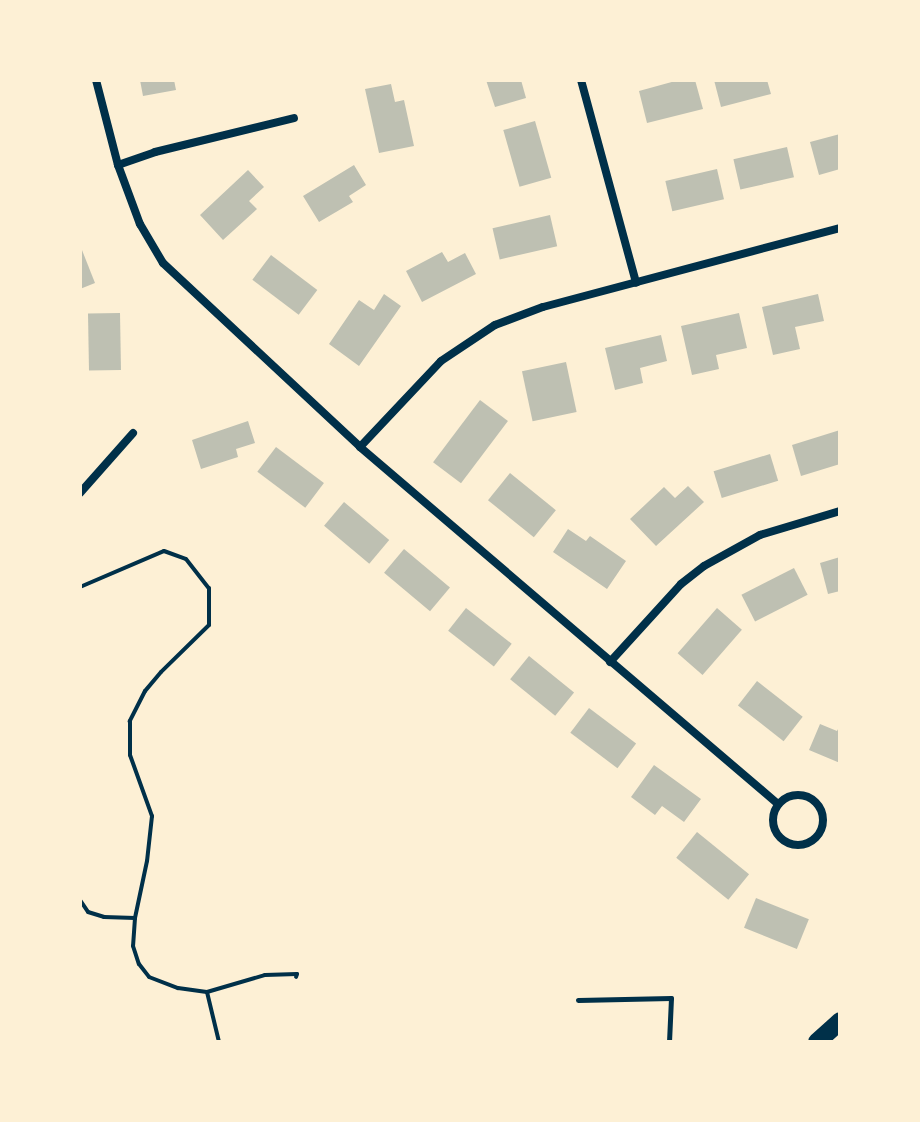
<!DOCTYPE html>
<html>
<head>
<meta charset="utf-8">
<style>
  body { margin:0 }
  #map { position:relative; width:920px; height:1122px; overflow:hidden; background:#fdf0d5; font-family:Figtree,sans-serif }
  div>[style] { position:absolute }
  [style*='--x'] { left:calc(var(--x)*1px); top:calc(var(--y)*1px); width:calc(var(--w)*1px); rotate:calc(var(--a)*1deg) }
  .building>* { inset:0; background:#bec0b2; transform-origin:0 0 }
  .path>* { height:4px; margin:-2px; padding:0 2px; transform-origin:2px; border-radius:2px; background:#003049 }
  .service>* { height:5px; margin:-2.5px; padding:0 2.5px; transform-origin:2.5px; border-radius:2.5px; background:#003049 }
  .minor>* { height:8px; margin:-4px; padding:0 4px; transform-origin:4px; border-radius:4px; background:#003049 }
  .minor>.ring { margin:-4px; padding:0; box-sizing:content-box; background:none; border:8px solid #003049; border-radius:50% }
  .primary>* { height:18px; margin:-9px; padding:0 9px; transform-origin:9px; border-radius:9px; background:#003049 }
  span { translate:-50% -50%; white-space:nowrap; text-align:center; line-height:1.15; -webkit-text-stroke:8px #fdf0d5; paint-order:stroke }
  .frame { position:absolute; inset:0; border:82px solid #fdf0d5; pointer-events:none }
</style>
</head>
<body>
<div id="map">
  <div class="building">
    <i style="clip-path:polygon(140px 80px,174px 80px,176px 90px,143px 96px)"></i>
    <i style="clip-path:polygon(486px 80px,521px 80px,526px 98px,495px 107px)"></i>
    <i style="clip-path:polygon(679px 80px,695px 80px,703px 109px,647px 123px,639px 91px)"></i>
    <i style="clip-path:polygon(714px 80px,767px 80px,771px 94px,721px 107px)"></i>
    <i style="clip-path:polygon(391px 84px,395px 102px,404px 100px,414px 146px,379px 153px,365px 89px)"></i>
    <i style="left:535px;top:121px;width:59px;height:33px;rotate:74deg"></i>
    <i style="clip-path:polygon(840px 134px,840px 169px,819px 175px,810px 142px)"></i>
    <i style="left:787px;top:147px;width:31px;height:55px;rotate:77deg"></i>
    <i style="clip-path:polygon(354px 165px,366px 185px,349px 196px,353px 202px,319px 222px,303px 196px)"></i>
    <i style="left:717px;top:169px;width:31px;height:53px;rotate:77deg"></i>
    <i style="clip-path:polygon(248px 170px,264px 187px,249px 201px,257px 209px,223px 240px,200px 215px)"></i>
    <i style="left:550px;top:215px;width:32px;height:59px;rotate:77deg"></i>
    <i style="clip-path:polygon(80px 245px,95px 283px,80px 289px)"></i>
    <i style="clip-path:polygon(442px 252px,448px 262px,465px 253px,476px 274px,422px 302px,406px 271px)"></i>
    <i style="left:271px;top:255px;width:58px;height:31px;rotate:37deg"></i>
    <i style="clip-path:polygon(384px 294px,401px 306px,359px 366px,329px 344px,359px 300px,374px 310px)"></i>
    <i style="clip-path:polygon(818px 294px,824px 321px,795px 327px,800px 349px,773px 355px,762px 307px)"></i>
    <i style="left:120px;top:313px;width:57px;height:32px;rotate:89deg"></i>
    <i style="clip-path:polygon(739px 313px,747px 348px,716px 355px,719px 369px,692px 375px,681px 326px)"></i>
    <i style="clip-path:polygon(661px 335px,667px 361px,640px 368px,643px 383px,615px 390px,605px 348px)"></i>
    <i style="left:566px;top:362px;width:51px;height:45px;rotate:78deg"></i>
    <i style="left:480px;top:400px;width:35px;height:78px;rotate:37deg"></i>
    <i style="clip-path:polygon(248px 421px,255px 443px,236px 449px,238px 457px,201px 469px,192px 440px)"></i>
    <i style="clip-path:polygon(840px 430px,840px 464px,801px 476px,792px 445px)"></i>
    <i style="left:276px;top:447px;width:60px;height:31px;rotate:37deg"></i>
    <i style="left:770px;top:454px;width:28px;height:59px;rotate:73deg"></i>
    <i style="left:510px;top:473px;width:59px;height:35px;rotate:39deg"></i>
    <i style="clip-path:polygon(688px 486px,704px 502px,656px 546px,630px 519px,664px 487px,675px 498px)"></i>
    <i style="left:344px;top:502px;width:59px;height:31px;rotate:40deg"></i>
    <i style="clip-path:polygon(568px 529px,586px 541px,590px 536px,626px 561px,607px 589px,553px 552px)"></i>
    <i style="left:404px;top:549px;width:60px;height:31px;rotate:40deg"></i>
    <i style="clip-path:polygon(840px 557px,840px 591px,828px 594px,820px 563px)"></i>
    <i style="left:794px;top:568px;width:30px;height:59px;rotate:63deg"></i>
    <i style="left:466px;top:608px;width:58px;height:29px;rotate:38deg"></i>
    <i style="left:717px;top:608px;width:33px;height:60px;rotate:41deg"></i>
    <i style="left:529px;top:656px;width:58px;height:30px;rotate:39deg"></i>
    <i style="left:757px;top:681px;width:58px;height:31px;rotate:38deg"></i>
    <i style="left:589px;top:708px;width:59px;height:31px;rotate:37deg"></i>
    <i style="clip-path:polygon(820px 724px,837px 731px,840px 725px,840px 763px,809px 750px)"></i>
    <i style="clip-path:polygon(654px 765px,701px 799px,684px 822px,662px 806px,655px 815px,631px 797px)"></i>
    <i style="left:697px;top:832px;width:67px;height:33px;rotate:39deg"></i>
    <i style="left:756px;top:898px;width:57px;height:32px;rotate:22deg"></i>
  </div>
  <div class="path">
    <i style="--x:80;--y:587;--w:91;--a:-23.2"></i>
    <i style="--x:164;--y:551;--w:23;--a:20"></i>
    <i style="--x:186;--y:559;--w:37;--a:52"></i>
    <i style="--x:209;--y:588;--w:37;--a:90"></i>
    <i style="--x:209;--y:625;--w:67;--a:135.6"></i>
    <i style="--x:161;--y:672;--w:25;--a:130"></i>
    <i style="--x:145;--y:691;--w:34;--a:117"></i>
    <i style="--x:130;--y:721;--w:34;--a:90"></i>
    <i style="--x:130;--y:755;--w:65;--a:70.2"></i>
    <i style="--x:152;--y:816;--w:45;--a:96.3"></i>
    <i style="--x:147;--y:861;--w:58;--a:101.9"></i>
    <i style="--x:135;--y:918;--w:28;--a:94"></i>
    <i style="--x:133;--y:946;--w:19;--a:72"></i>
    <i style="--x:139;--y:964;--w:16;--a:52"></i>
    <i style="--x:149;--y:977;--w:31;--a:21"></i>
    <i style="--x:178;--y:988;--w:29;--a:8"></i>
    <i style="--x:207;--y:992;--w:60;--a:-16.3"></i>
    <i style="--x:265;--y:975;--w:32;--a:-2"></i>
    <i style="--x:297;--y:974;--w:3;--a:108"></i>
    <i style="--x:80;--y:900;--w:14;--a:56"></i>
    <i style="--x:88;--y:912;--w:17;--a:17"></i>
    <i style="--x:104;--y:917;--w:31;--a:2"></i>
    <i style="--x:207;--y:992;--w:51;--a:76.5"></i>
  </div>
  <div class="service">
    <i style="--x:578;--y:1000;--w:93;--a:-1.2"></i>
    <i style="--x:671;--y:998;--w:44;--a:92.6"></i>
  </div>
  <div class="minor">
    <i style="--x:96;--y:80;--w:88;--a:75.5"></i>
    <i style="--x:118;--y:165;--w:63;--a:69.6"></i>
    <i style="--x:140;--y:224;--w:45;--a:59.5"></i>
    <i style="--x:163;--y:263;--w:270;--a:43"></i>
    <i style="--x:360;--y:447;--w:550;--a:40.5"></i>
    <i style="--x:581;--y:80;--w:210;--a:74.8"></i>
    <i style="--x:118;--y:165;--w:39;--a:-19"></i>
    <i style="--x:155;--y:152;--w:143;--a:-13.7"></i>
    <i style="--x:360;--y:447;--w:118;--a:-46.7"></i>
    <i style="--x:441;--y:361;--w:65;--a:-33.7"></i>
    <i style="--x:495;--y:325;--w:51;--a:-20.6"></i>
    <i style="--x:543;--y:307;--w:307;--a:-14.9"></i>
    <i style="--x:80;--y:493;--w:80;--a:-48.5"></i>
    <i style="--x:610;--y:662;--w:105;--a:-47.7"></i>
    <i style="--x:681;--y:584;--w:29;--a:-38"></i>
    <i style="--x:704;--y:566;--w:64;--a:-29"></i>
    <i style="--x:760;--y:535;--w:84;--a:-16.7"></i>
    <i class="ring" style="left:773px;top:795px;width:42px;height:42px"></i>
  </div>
  <div class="primary">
    <i style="--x:817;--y:1042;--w:31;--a:-42"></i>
  </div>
  <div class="frame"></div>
</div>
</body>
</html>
